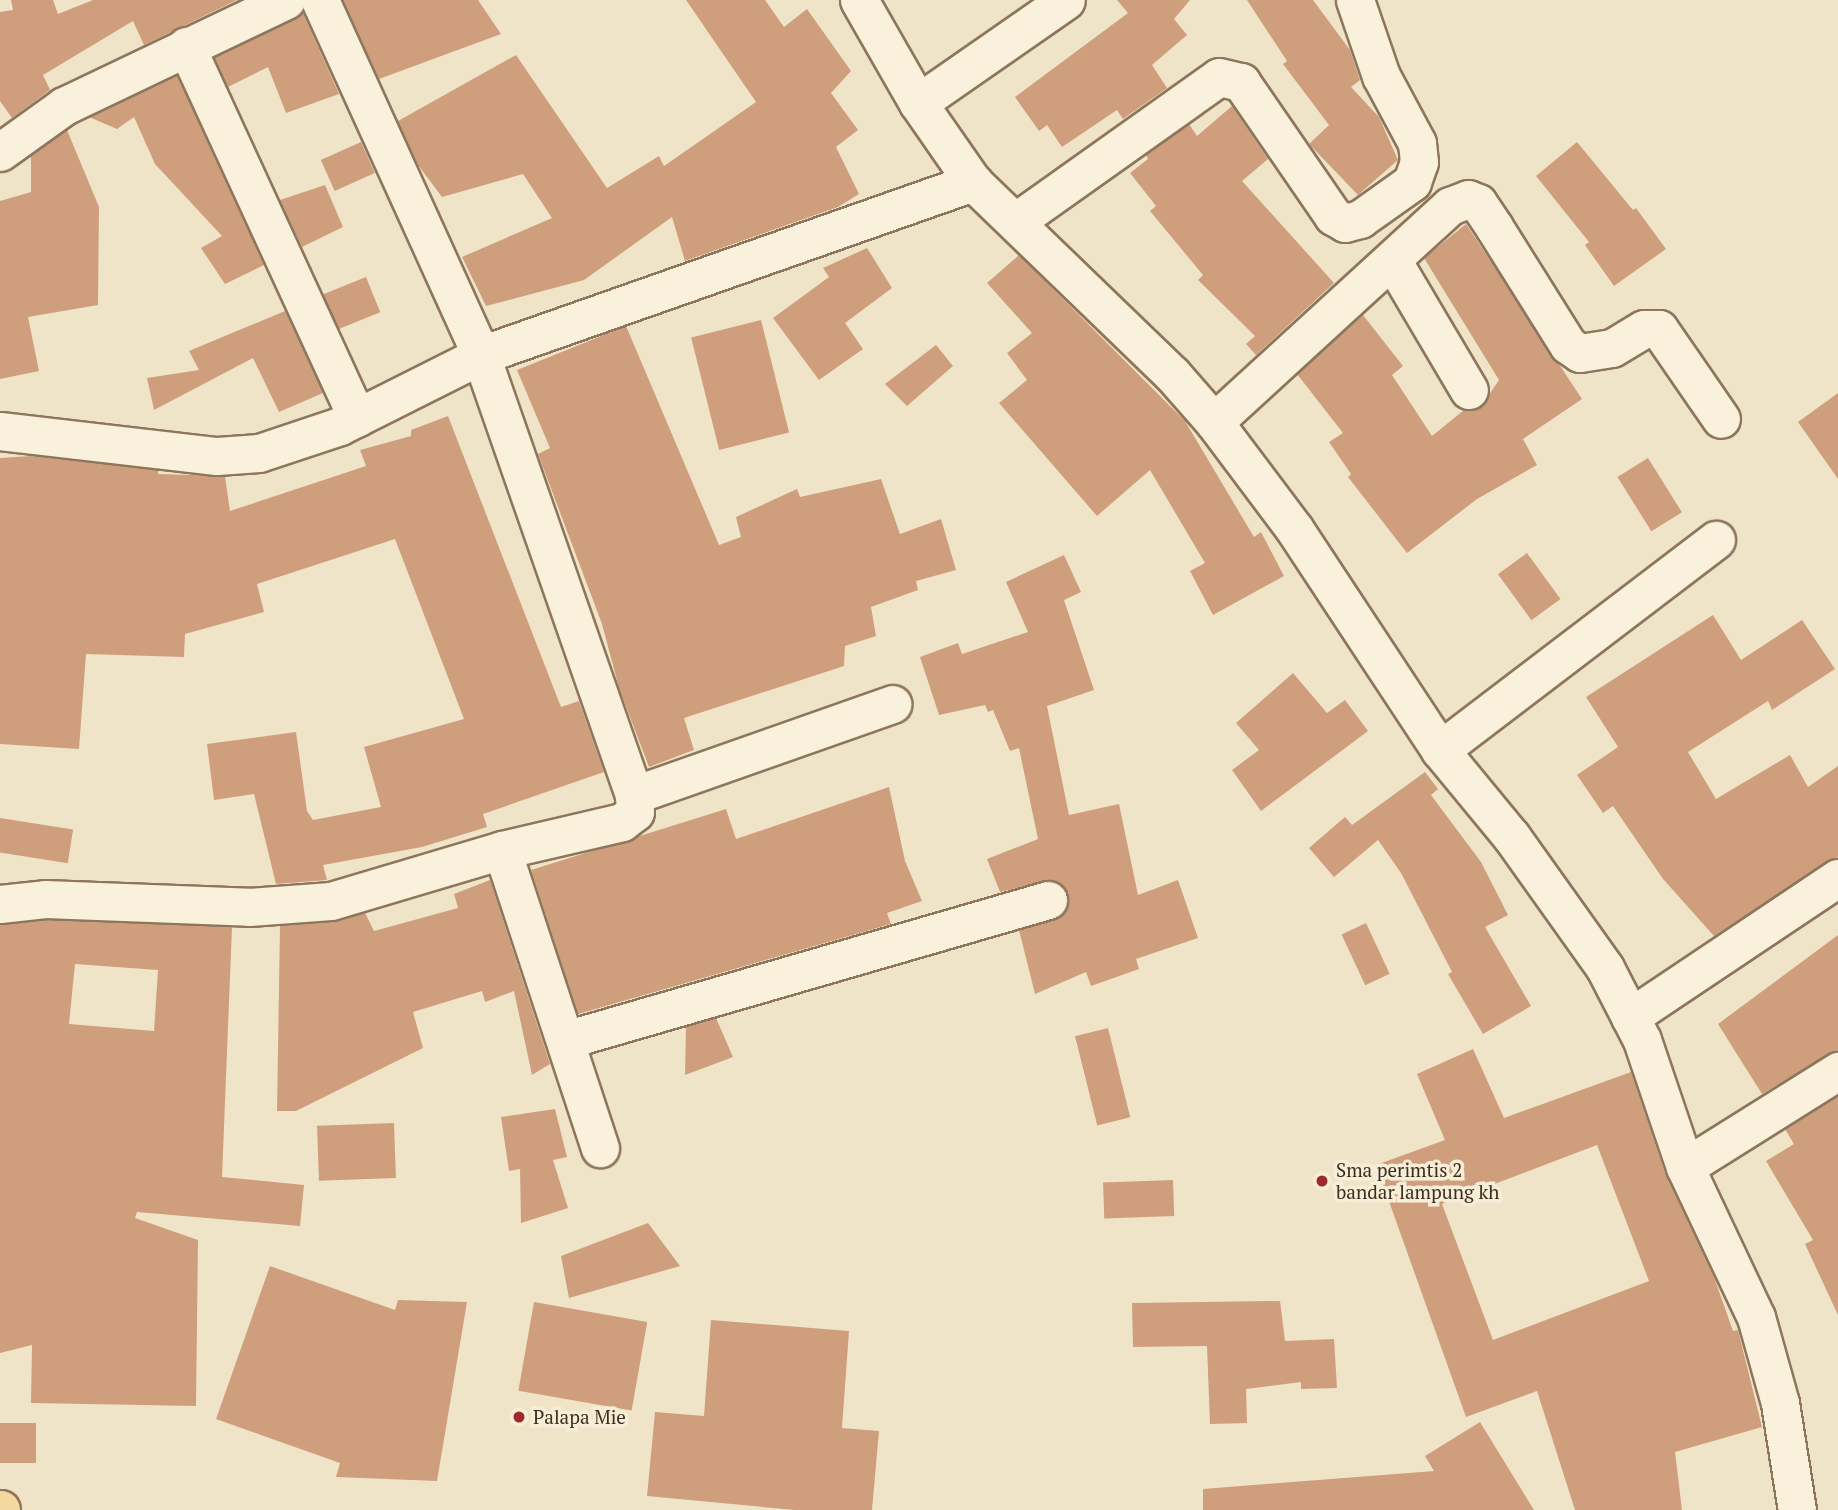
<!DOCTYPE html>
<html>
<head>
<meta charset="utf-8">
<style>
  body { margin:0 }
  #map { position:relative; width:1838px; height:1510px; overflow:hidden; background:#f0e4c8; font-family:"PT Serif",serif }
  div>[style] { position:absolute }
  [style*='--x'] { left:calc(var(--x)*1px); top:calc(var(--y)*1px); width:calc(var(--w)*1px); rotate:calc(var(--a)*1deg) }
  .building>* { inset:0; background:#cf9f7d; transform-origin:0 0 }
  .roads { filter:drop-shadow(2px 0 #8d765c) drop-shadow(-2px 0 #8d765c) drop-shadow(0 2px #8d765c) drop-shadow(0 -2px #8d765c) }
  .minor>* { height:37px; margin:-18.5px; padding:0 18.5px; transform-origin:18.5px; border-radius:18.5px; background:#faf1dc }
  .major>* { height:38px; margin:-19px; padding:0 19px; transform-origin:19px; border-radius:19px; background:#f3d9a0 }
  .dots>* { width:19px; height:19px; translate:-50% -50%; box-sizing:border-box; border:4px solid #f7eed8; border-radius:50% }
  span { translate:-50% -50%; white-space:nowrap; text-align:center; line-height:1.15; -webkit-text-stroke:7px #f7eed8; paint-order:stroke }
  .poi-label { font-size:19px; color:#3d2e20 }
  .left { translate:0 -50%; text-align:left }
</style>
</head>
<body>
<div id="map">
  <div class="building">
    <i style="clip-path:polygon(11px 0,53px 0,58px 14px,93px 0,237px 0,144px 45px,133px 21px,43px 75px,50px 90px,12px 118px,0 101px,0 12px,13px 10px)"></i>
    <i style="clip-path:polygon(343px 0,478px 0,501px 34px,379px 79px)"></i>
    <i style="clip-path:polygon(686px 0,765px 0,784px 27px,807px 9px,851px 71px,831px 93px,858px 130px,836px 147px,859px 194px,838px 207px,685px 261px,672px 217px,584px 280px,486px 306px,462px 257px,552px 218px,523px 174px,442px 197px,418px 165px,398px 121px,516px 55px,607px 188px,659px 156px,664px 166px,756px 102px)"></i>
    <i style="clip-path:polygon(1117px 0,1190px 0,1174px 19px,1187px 35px,1152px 65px,1167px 88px,1123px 119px,1117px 110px,1062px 147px,1047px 125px,1039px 131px,1015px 97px,1128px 13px)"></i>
    <i style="clip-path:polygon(1247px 0,1313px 0,1350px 50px,1360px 80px,1351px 87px,1379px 117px,1398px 160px,1358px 195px,1309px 144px,1329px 125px,1283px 64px,1287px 61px)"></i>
    <i style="clip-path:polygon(303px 13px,339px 94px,286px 113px,268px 67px,228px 87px,214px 57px)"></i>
    <i style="clip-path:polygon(177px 76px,264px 265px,225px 284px,201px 248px,222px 236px,155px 164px,134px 117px,117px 129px,89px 117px)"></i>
    <i style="clip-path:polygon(1232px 106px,1268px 159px,1242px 181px,1334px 283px,1256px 355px,1246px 344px,1255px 336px,1198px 280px,1203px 275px,1150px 211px,1156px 206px,1130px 173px,1148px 159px,1146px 155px,1189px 124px,1197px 136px)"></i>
    <i style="clip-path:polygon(67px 130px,99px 207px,98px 305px,28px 317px,39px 371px,0 379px,0 201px,31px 192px,31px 156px)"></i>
    <i style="left:361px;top:142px;width:34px;height:44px;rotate:66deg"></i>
    <i style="clip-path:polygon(1577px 142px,1633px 210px,1636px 208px,1666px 249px,1614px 286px,1585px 245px,1589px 242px,1536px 176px)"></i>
    <i style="clip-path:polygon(325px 185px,343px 227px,302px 247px,280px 200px)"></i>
    <i style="clip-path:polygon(1466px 224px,1582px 399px,1523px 439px,1537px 465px,1477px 499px,1407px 553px,1348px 477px,1351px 474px,1329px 442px,1343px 433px,1297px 374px,1363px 315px,1403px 366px,1392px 375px,1432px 436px,1464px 410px,1480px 408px,1499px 380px,1424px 258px)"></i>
    <i style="clip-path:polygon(867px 248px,892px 288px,845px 323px,863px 349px,819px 380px,773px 318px,829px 277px,823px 268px)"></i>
    <i style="clip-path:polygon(1019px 255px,1185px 421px,1254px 537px,1261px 532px,1284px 576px,1213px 615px,1190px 571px,1205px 563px,1150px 470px,1097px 516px,999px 403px,1027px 380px,1007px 353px,1032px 333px,987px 283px)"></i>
    <i style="left:366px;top:277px;width:38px;height:46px;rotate:68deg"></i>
    <i style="clip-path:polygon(285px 311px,323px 393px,279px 412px,253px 358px,154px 410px,147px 378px,199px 370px,189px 351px)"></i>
    <i style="left:761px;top:320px;width:116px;height:72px;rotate:76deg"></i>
    <i style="clip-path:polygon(626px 326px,719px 545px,741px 537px,736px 517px,797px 489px,800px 497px,881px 479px,900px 534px,941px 519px,956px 570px,916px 581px,918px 590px,871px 607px,876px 636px,845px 646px,844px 666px,684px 718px,694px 750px,649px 767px,619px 688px,602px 624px,538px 454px,550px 448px,517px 370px)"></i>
    <i style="clip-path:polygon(936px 345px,953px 366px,907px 406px,885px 384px)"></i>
    <i style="clip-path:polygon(1838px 393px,1838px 479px,1798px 422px)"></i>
    <i style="clip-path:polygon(448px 416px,561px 707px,579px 701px,604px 772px,483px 814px,487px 827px,422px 847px,323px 865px,327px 880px,276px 884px,254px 794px,214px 800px,207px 744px,296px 732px,307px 811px,313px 820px,381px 807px,364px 747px,464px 719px,395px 539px,257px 584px,264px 612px,185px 634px,184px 657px,86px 654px,79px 749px,0 744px,0 458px,31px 456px,158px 470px,158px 474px,225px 476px,230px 511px,366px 466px,360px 450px,411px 436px,411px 430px)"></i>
    <i style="left:1648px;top:458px;width:64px;height:36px;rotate:58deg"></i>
    <i style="left:1527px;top:553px;width:57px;height:36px;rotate:54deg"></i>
    <i style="clip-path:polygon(1064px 555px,1081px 592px,1064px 600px,1094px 690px,1047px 706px,1069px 815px,1119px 804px,1138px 895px,1178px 880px,1198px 938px,1136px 959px,1139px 969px,1091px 986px,1086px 972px,1035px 994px,1019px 930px,1063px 915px,1068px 895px,1052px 880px,1000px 892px,987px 859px,1038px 839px,1019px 748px,1010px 751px,993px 710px,988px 712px,985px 705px,939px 715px,920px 657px,958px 643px,962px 654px,1028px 632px,1006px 582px)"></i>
    <i style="clip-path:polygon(1713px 615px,1741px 660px,1802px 620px,1835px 669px,1772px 710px,1768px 701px,1688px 752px,1716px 799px,1790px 755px,1808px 787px,1838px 766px,1838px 857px,1714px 936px,1663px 879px,1613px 806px,1603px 813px,1577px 775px,1618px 747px,1586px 697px)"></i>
    <i style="clip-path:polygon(1293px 673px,1327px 713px,1345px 700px,1368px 731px,1261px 811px,1232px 770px,1259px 750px,1236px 723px)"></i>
    <i style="clip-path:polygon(1425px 772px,1438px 789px,1431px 795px,1481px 862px,1508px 915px,1485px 927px,1531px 1006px,1483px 1034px,1448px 974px,1452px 972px,1401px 873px,1378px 840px,1334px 877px,1309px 848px,1345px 817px,1352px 825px)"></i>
    <i style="clip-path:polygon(889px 787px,905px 861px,922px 901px,887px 913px,891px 924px,578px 1014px,531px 870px,726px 809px,736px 839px)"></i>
    <i style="left:0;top:818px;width:74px;height:34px;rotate:9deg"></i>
    <i style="clip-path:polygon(490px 880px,550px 1064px,532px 1075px,514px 991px,485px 1002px,482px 991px,413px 1012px,423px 1048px,296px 1111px,277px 1111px,280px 926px,333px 922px,365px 913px,374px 931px,458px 908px,454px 894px)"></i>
    <i style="clip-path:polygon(evenodd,46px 920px,232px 927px,222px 1177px,304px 1185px,300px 1226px,137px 1212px,135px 1218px,198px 1240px,196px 1406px,31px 1403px,32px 1345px,0 1353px,0 925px,46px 920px,75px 964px,158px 970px,154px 1031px,69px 1024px,75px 964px)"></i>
    <i style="left:1366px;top:923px;width:56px;height:27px;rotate:65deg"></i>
    <i style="clip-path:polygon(1838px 935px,1838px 1050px,1762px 1094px,1718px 1024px)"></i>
    <i style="clip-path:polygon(716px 1018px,733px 1057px,685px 1075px,686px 1027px)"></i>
    <i style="left:1108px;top:1028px;width:92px;height:34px;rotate:76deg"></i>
    <i style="clip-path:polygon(evenodd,1473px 1049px,1504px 1118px,1631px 1072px,1666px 1176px,1714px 1277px,1733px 1331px,1738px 1330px,1762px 1427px,1675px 1452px,1682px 1510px,1575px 1510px,1537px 1391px,1466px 1417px,1376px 1165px,1445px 1140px,1417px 1074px,1473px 1049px,1597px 1145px,1649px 1281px,1493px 1340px,1442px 1204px,1597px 1145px)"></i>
    <i style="clip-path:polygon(1838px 1096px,1838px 1315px,1805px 1244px,1813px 1240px,1766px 1161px,1794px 1144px,1785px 1129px)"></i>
    <i style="clip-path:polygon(555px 1109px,567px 1157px,553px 1160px,568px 1208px,521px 1223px,520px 1169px,509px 1171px,501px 1117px)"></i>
    <i style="left:394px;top:1123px;width:55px;height:77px;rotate:88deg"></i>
    <i style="left:1173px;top:1180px;width:36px;height:70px;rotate:88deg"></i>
    <i style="clip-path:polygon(648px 1223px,680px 1266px,569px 1298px,561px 1256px)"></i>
    <i style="clip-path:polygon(270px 1266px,395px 1310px,398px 1300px,467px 1302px,437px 1481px,336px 1477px,340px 1463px,216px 1419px)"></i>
    <i style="clip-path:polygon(1280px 1301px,1285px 1341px,1334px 1339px,1337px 1388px,1301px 1389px,1301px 1382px,1246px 1389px,1247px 1423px,1210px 1424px,1207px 1346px,1133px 1347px,1132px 1303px)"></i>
    <i style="left:534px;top:1302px;width:115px;height:90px;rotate:10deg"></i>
    <i style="clip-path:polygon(711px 1320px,849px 1331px,842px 1428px,879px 1431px,872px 1510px,795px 1510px,647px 1496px,655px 1412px,704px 1416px)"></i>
    <i style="clip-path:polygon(1480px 1422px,1534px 1510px,1203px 1510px,1203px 1489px,1434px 1471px,1425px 1456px)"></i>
    <i style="left:36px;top:1423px;width:40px;height:36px;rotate:90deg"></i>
  </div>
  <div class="roads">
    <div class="minor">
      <i style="--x:859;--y:0;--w:119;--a:60.2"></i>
      <i style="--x:918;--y:103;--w:96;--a:55.2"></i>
      <i style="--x:973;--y:182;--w:277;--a:44"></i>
      <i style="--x:1172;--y:374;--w:64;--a:48.8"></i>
      <i style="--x:1214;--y:422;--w:135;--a:53.1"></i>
      <i style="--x:1295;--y:530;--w:263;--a:56.6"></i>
      <i style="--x:1440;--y:750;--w:112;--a:50.5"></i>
      <i style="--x:1511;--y:836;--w:162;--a:54.5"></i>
      <i style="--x:1605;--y:968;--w:81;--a:62.8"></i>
      <i style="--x:1642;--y:1040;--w:134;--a:71.3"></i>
      <i style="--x:1685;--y:1167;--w:166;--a:64.7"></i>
      <i style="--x:1756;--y:1317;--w:89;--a:74.4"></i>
      <i style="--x:1780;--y:1403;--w:108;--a:81"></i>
      <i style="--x:186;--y:46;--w:409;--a:65.3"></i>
      <i style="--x:918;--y:103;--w:180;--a:-34.8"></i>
      <i style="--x:0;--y:152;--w:79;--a:-35.7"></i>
      <i style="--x:64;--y:106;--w:246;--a:-25.5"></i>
      <i style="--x:1015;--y:222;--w:250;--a:-35.4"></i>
      <i style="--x:1219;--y:77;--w:23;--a:13"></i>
      <i style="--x:1241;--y:82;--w:163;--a:55.5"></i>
      <i style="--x:1333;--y:216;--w:14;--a:30"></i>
      <i style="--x:1345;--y:223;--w:16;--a:-15"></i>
      <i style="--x:1360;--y:219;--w:64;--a:-35.4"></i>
      <i style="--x:1412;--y:182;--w:21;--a:-71"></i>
      <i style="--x:1419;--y:162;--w:19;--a:-96"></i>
      <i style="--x:1417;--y:143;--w:76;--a:-118.2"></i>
      <i style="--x:1381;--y:76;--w:80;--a:-108.9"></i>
      <i style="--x:1392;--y:260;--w:151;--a:59.4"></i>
      <i style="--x:1214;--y:422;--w:320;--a:-42.5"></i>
      <i style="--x:1450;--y:206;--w:19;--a:-21"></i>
      <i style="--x:1468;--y:199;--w:11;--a:22"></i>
      <i style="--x:1478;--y:203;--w:29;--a:56"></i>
      <i style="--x:1494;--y:227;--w:139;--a:57.9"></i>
      <i style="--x:1568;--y:345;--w:14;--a:34"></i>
      <i style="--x:1580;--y:353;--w:32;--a:-9"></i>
      <i style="--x:1612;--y:348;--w:37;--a:-31"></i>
      <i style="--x:1644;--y:329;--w:15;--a:0"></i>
      <i style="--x:1659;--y:329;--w:109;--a:55.4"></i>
      <i style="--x:0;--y:431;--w:218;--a:6.6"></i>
      <i style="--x:217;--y:456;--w:42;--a:-4.1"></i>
      <i style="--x:259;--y:453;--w:85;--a:-18.4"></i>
      <i style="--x:340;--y:426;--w:158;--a:-26.7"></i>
      <i style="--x:481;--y:355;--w:522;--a:-19.37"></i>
      <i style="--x:1440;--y:750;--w:347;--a:-37.3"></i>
      <i style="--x:634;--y:795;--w:274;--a:-19.4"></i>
      <i style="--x:502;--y:850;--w:314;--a:71.8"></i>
      <i style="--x:0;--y:904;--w:45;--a:-6.3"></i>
      <i style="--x:45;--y:899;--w:204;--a:2.2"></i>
      <i style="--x:249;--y:907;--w:82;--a:-4.2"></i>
      <i style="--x:331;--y:901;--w:178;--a:-16.6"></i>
      <i style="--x:502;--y:850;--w:123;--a:-13.1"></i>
      <i style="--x:622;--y:822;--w:16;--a:-38"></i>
      <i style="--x:635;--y:812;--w:17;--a:-93"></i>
      <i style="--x:634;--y:795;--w:466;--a:-109.2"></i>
      <i style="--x:481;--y:355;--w:390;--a:-114.4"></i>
      <i style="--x:1630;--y:1017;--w:250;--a:-33.8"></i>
      <i style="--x:565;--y:1040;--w:503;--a:-16.16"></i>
      <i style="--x:1685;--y:1167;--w:181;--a:-32.1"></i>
    </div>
    <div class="major">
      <i style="--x:0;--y:1510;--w:1;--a:0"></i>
    </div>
  </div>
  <div class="dots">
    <i style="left:1322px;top:1181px;background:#9e2a2b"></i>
    <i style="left:519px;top:1417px;background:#9e2a2b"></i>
  </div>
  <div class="poi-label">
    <span class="left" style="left:1336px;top:1181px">Sma perimtis 2<br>bandar lampung kh</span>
    <span class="left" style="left:533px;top:1417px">Palapa Mie</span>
  </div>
</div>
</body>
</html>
